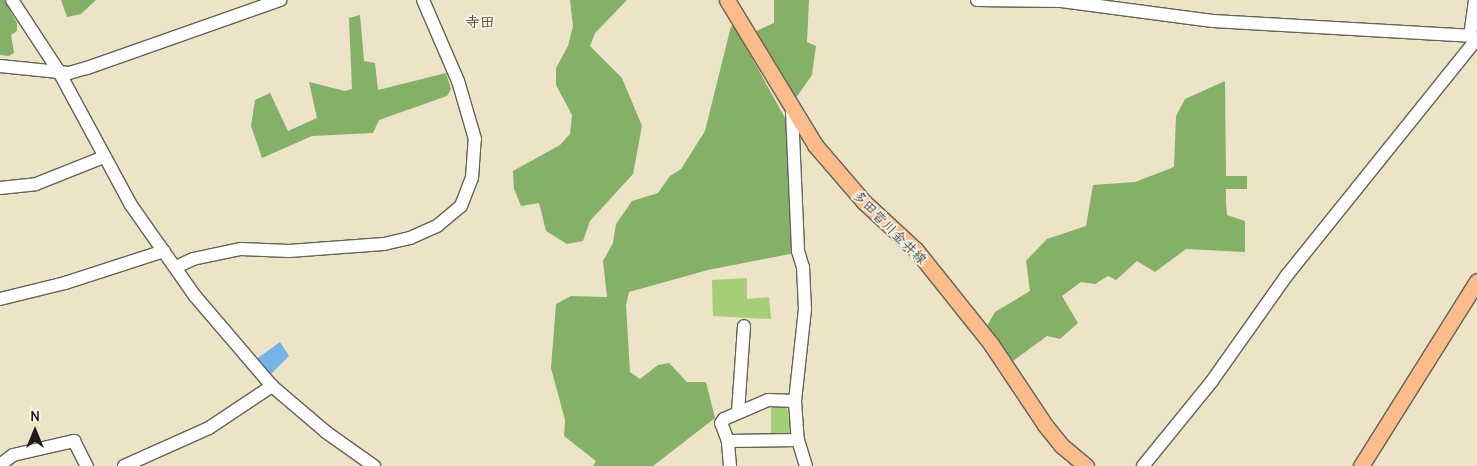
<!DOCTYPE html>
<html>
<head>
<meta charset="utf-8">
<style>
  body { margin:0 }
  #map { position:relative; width:1477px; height:466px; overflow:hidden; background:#ede4c8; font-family:Delius,"Klee One",sans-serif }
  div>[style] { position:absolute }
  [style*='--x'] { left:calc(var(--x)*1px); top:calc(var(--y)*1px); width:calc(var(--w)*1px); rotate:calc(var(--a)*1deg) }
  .green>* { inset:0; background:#a6cd78 }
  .forest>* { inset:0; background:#84b068 }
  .water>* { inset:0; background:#75b3e8 }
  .roads { filter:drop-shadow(1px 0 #656258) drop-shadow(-1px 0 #656258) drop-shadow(0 1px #656258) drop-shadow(0 -1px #656258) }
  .minor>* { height:12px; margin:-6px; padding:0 6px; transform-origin:6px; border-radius:6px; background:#fff }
  .major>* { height:15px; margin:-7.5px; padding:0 7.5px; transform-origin:7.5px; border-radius:7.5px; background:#f9bc8a }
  span { translate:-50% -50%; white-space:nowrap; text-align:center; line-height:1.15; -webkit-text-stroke:4px #f7f3e8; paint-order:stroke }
  .street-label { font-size:14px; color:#1c1c1c }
  .neighbourhood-label { font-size:15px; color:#5f493e; font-weight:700 }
  .north { position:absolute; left:10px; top:406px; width:50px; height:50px; -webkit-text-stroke:4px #f7f3e8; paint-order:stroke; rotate:0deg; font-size:14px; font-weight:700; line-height:20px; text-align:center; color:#1c1c1c }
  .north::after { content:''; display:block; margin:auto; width:18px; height:22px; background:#1c1c1c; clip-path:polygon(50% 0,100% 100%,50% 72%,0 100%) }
</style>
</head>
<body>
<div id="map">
  <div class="green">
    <i style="clip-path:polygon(747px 278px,747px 299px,769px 297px,771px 319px,713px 316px,712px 280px)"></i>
    <i style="clip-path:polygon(786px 405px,793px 432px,789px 436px,771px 436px,771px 406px)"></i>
  </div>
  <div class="forest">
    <i style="clip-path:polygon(0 0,4px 0,17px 23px,17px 31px,11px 35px,14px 53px,9px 56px,0 55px)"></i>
    <i style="clip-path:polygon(61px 0,96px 0,81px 14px,67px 17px)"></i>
    <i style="clip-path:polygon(570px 0,627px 0,595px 33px,590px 46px,622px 78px,642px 126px,633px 174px,590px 221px,583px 241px,567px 244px,546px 231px,539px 203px,521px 206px,514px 189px,513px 171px,560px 145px,570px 134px,572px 115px,556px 85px,556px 68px,568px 46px,573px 26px)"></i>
    <i style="clip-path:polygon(774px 0,809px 0,807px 42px,816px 46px,812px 75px,793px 102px,752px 33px,774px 23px)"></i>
    <i style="clip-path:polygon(360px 15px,364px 61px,375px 63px,378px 90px,446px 73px,451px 89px,447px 96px,379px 120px,373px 133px,312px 136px,262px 158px,251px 126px,255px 100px,270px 93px,288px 131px,317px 118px,309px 82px,345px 91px,352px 89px,349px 18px)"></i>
    <i style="clip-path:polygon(731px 26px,735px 27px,785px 118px,795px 253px,708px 270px,629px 292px,626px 305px,630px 372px,640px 379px,658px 365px,669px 363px,687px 382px,706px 382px,715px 418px,653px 466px,593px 466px,596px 461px,564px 436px,565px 420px,551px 368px,556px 304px,571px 296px,607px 297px,603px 261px,613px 243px,616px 224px,632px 201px,658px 193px,670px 176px,681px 169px,705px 131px)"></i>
    <i style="clip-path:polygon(1225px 81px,1226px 176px,1247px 176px,1247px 189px,1226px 189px,1226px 203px,1227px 215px,1245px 221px,1245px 252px,1186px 249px,1155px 272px,1137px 261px,1116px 280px,1108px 276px,1095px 284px,1081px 282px,1062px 296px,1078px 323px,1060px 339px,1047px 336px,1013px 361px,987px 326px,995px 312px,1030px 291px,1026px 261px,1047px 239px,1086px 226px,1093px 185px,1135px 182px,1174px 167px,1176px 116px,1185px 99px)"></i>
  </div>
  <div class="water">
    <i style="clip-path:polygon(280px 342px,289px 356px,269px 376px,255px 360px)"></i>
  </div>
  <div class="roads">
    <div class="minor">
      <i style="--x:12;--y:0;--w:84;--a:56.7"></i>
      <i style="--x:58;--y:70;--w:153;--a:61.6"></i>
      <i style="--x:131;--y:205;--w:111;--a:54.9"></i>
      <i style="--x:195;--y:296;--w:118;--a:49.5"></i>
      <i style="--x:272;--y:386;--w:71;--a:40.4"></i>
      <i style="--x:326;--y:432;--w:59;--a:35.3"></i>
      <i style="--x:977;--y:0;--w:84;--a:0.7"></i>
      <i style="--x:1061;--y:1;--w:153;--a:7.5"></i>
      <i style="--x:1213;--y:21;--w:257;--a:3.3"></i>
      <i style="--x:1470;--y:36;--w:6;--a:31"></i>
      <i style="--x:1470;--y:36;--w:36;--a:-82"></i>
      <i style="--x:0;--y:66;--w:69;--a:5.8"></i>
      <i style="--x:69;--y:73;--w:19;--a:-16"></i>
      <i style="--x:87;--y:68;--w:205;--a:-19.4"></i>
      <i style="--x:792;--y:112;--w:139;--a:87.5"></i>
      <i style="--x:798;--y:251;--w:17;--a:73"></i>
      <i style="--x:803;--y:267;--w:42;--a:87.3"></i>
      <i style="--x:805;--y:309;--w:93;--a:96.2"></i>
      <i style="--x:795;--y:401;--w:39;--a:86"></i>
      <i style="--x:798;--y:440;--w:27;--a:73"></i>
      <i style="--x:0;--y:188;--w:36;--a:-6"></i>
      <i style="--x:36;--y:184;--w:73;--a:-21.7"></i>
      <i style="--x:176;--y:267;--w:19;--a:-25"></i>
      <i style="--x:193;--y:259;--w:49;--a:-11.8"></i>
      <i style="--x:241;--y:249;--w:48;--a:2.4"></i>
      <i style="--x:289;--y:251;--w:95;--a:-4.2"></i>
      <i style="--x:384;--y:244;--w:27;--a:-13"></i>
      <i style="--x:410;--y:238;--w:30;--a:-24"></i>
      <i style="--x:437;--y:226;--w:31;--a:-40"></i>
      <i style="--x:461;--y:206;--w:30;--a:-69"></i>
      <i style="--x:472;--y:178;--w:39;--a:-86"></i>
      <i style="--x:475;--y:139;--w:60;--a:-106.3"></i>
      <i style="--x:458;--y:81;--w:88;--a:-113.4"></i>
      <i style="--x:0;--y:299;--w:67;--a:-13.8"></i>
      <i style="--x:65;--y:283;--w:104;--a:-17.9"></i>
      <i style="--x:738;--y:412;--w:86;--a:-86"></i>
      <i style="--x:728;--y:441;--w:19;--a:-111"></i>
      <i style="--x:721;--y:423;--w:5;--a:-53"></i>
      <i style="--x:724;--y:419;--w:48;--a:-23.4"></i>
      <i style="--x:768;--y:400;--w:27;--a:2"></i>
      <i style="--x:0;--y:465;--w:16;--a:-38"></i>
      <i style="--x:13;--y:455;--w:63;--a:-12.9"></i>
      <i style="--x:74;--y:441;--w:28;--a:63"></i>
      <i style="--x:124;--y:466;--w:93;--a:-24.1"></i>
      <i style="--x:209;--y:428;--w:76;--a:-33.7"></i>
      <i style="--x:730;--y:466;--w:25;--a:-95"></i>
      <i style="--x:728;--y:441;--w:70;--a:-0.8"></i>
      <i style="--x:1143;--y:466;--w:109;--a:-50.9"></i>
      <i style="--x:1212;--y:381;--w:130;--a:-54.7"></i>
      <i style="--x:1287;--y:275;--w:303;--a:-51.2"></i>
    </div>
    <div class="major">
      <i style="--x:727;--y:0;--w:170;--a:58.7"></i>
      <i style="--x:815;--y:145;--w:75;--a:49.3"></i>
      <i style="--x:864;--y:202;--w:71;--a:42.7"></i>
      <i style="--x:916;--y:250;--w:120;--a:51.4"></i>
      <i style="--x:991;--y:344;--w:97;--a:56.3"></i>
      <i style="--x:1045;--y:425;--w:26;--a:51"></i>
      <i style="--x:1061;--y:445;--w:33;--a:40"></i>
      <i style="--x:1361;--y:466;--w:218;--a:-57.9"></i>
    </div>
  </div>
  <div class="street-label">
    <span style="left:890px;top:227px;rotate:45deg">多田皆川金井線</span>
  </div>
  <div class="neighbourhood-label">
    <span style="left:480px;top:22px">寺田</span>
  </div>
  <div class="north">N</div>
</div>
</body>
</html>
